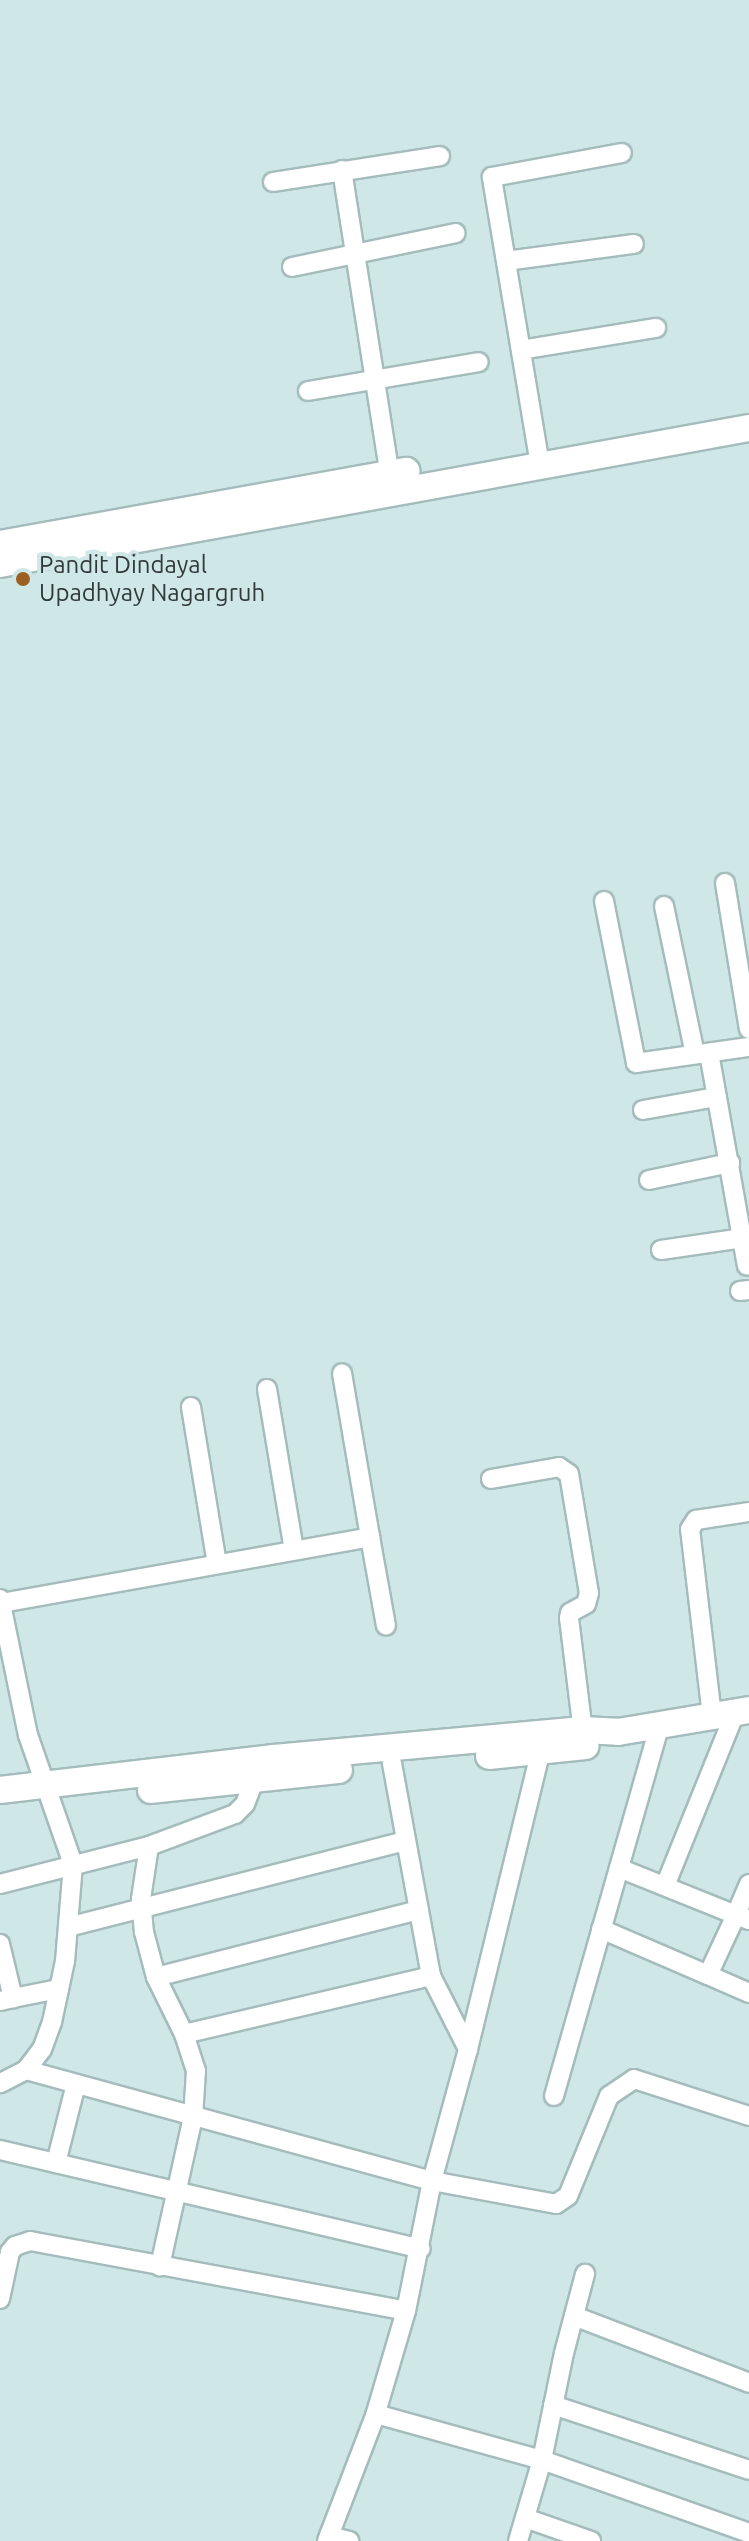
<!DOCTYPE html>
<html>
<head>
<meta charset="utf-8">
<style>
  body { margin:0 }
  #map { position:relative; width:749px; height:2541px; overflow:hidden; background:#cfe7e6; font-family:Ubuntu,sans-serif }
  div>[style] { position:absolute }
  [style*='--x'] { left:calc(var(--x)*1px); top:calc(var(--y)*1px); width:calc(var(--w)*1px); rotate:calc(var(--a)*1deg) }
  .roads { filter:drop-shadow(2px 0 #a4bcbb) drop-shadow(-2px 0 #a4bcbb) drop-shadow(0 2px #a4bcbb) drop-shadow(0 -2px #a4bcbb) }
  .street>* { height:18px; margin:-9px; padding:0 9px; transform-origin:9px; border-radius:9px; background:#fff }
  .secondary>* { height:26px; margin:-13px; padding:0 13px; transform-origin:13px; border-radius:13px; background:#fff }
  .dots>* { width:22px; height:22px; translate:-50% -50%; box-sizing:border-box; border:4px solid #cfe7e6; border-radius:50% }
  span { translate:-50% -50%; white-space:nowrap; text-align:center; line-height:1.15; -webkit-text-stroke:8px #cfe7e6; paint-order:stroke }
  .poi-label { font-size:24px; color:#303a39 }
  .left { translate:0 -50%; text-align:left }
</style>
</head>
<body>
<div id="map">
  <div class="roads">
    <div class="street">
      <i style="--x:342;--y:170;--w:317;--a:81.1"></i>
      <i style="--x:273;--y:182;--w:169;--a:-8.8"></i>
      <i style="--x:506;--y:261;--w:129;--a:-7.6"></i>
      <i style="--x:292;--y:267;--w:167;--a:-11.7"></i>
      <i style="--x:521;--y:350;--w:137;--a:-9.3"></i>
      <i style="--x:308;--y:391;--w:173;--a:-9.6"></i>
      <i style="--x:540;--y:465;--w:292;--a:-99.5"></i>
      <i style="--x:492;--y:177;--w:132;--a:-10.5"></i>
      <i style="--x:725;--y:883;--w:148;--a:80.7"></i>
      <i style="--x:604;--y:901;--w:165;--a:78.8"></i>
      <i style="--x:636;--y:1063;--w:114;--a:-8.1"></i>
      <i style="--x:664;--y:906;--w:151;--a:78.2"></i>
      <i style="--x:709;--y:1053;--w:216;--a:79.9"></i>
      <i style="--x:643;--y:1110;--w:75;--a:-10"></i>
      <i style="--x:649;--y:1180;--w:83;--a:-11.9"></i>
      <i style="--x:661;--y:1250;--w:83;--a:-8.3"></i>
      <i style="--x:740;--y:1291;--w:9;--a:-6"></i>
      <i style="--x:267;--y:1389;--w:163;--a:80.5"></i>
      <i style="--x:191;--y:1407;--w:159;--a:80.6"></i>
      <i style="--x:491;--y:1479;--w:69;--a:-10"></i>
      <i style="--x:559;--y:1467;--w:12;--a:35"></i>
      <i style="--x:569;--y:1474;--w:121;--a:80.5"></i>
      <i style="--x:589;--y:1593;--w:11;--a:105"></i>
      <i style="--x:586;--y:1604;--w:18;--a:151"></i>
      <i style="--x:570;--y:1613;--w:5;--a:101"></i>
      <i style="--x:569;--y:1618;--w:123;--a:83"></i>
      <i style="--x:370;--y:1537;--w:90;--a:79.8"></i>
      <i style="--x:0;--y:1599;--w:139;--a:78.4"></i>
      <i style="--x:28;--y:1735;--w:137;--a:70.8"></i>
      <i style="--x:73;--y:1864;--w:97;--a:94.7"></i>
      <i style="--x:65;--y:1961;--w:62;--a:102"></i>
      <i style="--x:52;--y:2022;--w:29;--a:110"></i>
      <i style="--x:42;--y:2049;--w:26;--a:127"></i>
      <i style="--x:26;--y:2070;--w:29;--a:153"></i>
      <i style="--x:1;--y:1603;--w:375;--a:-10.1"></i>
      <i style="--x:370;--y:1537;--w:166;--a:-99.7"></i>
      <i style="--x:712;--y:1716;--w:188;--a:-96.7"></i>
      <i style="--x:690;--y:1529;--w:11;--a:-56"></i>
      <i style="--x:696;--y:1520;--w:54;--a:-8.6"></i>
      <i style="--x:149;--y:1846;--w:54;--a:98.6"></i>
      <i style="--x:141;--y:1899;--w:33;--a:85"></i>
      <i style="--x:144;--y:1932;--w:47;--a:75.1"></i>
      <i style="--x:156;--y:1977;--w:64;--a:63.8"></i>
      <i style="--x:184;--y:2034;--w:39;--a:72"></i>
      <i style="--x:196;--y:2071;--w:46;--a:93.7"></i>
      <i style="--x:193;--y:2117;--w:153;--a:102.5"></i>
      <i style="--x:619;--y:1868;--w:126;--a:21.9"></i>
      <i style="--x:736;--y:1915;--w:66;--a:115"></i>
      <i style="--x:708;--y:1975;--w:45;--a:23.7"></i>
      <i style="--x:0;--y:1884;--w:154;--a:-14.3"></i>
      <i style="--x:149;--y:1846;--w:92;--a:-20.4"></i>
      <i style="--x:235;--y:1814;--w:14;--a:-45"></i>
      <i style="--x:245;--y:1804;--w:25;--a:-69"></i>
      <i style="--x:749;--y:1884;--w:34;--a:113"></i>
      <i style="--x:736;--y:1915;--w:14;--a:21"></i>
      <i style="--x:665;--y:1886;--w:187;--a:-68"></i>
      <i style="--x:68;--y:1927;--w:348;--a:-14.3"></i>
      <i style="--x:601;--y:1929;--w:116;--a:23.3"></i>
      <i style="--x:0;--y:1944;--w:56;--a:76.5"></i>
      <i style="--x:13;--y:1998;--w:13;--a:167"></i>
      <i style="--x:431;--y:1976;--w:82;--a:63.1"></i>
      <i style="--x:156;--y:1977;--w:271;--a:-14.3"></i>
      <i style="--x:13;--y:1998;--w:47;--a:-11.1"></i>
      <i style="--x:184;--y:2034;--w:254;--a:-13.2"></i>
      <i style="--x:431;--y:1976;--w:217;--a:-100.4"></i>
      <i style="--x:26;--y:2070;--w:421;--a:15.3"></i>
      <i style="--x:432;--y:2181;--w:126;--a:10.5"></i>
      <i style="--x:556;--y:2204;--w:14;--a:-34"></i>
      <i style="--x:568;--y:2196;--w:108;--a:-67.7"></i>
      <i style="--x:609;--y:2096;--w:30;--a:-34"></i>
      <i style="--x:634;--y:2079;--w:121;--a:17.8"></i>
      <i style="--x:554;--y:2096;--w:386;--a:-74.1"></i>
      <i style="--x:0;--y:2150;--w:432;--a:13.2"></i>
      <i style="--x:56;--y:2163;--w:81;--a:-75.8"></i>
      <i style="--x:0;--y:2299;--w:48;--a:-78"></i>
      <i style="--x:10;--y:2252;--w:8;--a:-50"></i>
      <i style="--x:15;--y:2246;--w:16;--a:-18"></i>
      <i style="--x:30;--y:2241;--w:382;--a:10.5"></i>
      <i style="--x:574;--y:2316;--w:187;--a:20.9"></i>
      <i style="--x:553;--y:2405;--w:206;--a:18.3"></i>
      <i style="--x:376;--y:2414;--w:172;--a:15.5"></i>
      <i style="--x:542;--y:2460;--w:219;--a:19.4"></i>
      <i style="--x:525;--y:2518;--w:70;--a:19.2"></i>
      <i style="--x:329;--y:2536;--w:21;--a:14"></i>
      <i style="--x:327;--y:2541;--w:134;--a:-69"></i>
      <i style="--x:375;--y:2416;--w:109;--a:-73.6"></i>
      <i style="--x:406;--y:2311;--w:133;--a:-78.7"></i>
      <i style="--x:432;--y:2181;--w:137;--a:-74.7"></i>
      <i style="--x:468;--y:2049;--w:305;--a:-76.3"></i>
      <i style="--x:540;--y:1753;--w:12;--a:-90"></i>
      <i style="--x:518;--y:2541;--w:84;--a:-73.5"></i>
      <i style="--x:542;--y:2460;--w:109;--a:-78.4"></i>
      <i style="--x:564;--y:2353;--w:82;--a:-75.1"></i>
    </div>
    <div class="secondary">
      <i style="--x:0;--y:544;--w:413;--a:-10.2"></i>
      <i style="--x:0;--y:564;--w:761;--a:-10.29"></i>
      <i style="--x:489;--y:1756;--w:97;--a:-5.9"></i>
      <i style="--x:0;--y:1790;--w:276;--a:-6.7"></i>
      <i style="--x:274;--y:1758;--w:310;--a:-5.2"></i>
      <i style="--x:583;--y:1730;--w:35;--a:3"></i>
      <i style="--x:618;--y:1732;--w:133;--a:-9.5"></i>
      <i style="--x:151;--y:1790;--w:189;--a:-6.1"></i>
    </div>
  </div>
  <div class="dots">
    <i style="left:23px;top:579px;background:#9d6023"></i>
  </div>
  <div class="poi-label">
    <span class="left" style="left:39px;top:579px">Pandit Dindayal<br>Upadhyay Nagargruh</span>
  </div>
</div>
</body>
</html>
